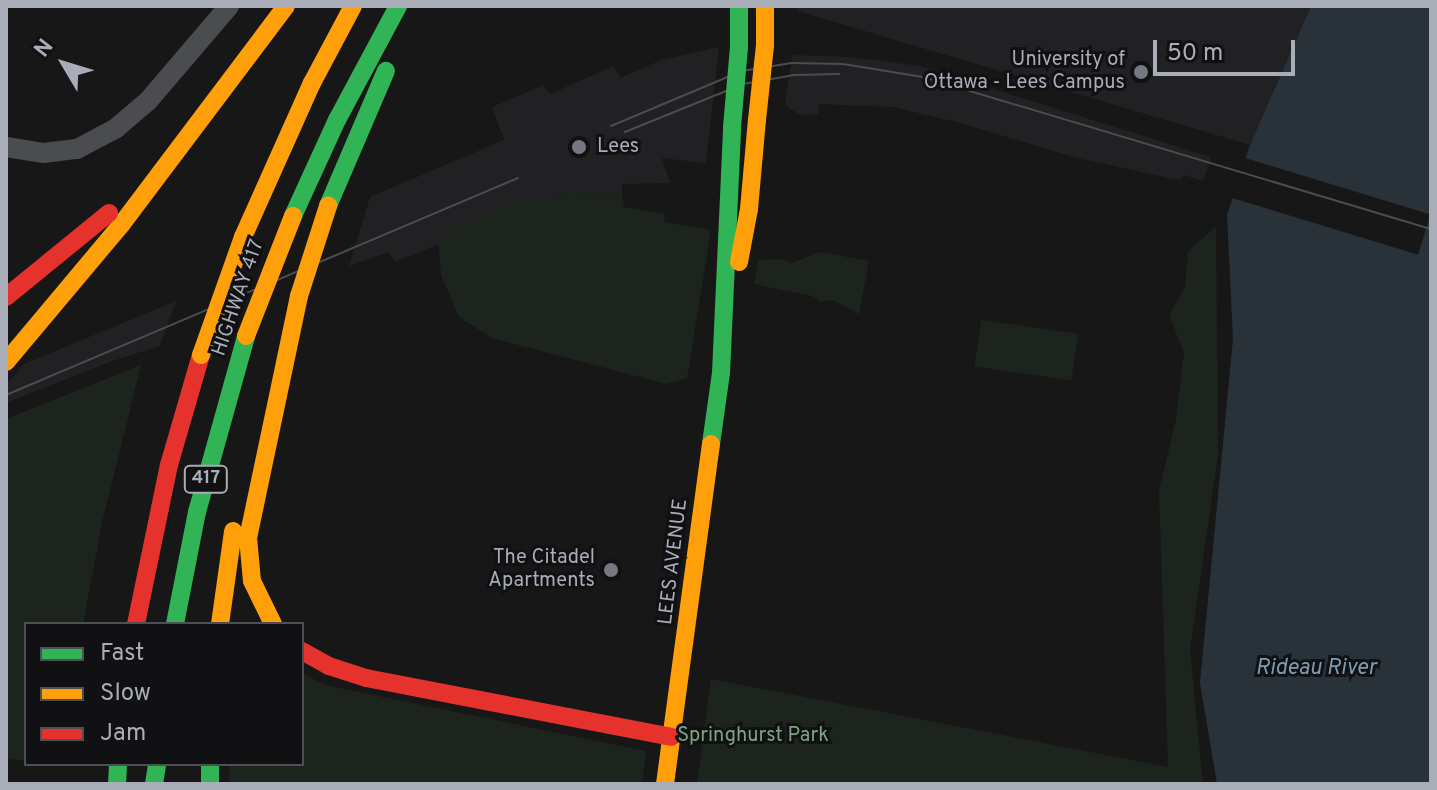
<!DOCTYPE html>
<html>
<head>
<meta charset="utf-8">
<style>
  body { margin:0 }
  #map { position:relative; width:1437px; height:790px; overflow:hidden; background:#171717; font-family:Overpass,sans-serif }
  div>[style] { position:absolute }
  [style*='--x'] { left:calc(var(--x)*1px); top:calc(var(--y)*1px); width:calc(var(--w)*1px); rotate:calc(var(--a)*1deg) }
  .built>* { inset:0; background:#212123 }
  .green>* { inset:0; background:#1d241e; transform-origin:0 0 }
  .water>* { inset:0; background:#2a3239 }
  .pier>* { inset:0; background:#171717; transform-origin:0 0 }
  .street>* { height:20px; margin:-10px; padding:0 10px; transform-origin:10px; border-radius:10px; background:#4b4c50 }
  .fast>* { height:18px; margin:-9px; padding:0 9px; transform-origin:9px; border-radius:9px; background:#30b455 }
  .slow>* { height:18px; margin:-9px; padding:0 9px; transform-origin:9px; border-radius:9px; background:#ff9f0a }
  .jam>* { height:18px; margin:-9px; padding:0 9px; transform-origin:9px; border-radius:9px; background:#e5322d }
  .tram>* { height:2px; margin:-1px; padding:0 1px; transform-origin:1px; border-radius:1px; background:#4b4c4f }
  .fast-bridge>* { height:18px; margin:-9px; padding:0 9px; transform-origin:9px; border-radius:9px; background:#30b455 }
  .slow-bridge>* { height:18px; margin:-9px; padding:0 9px; transform-origin:9px; border-radius:9px; background:#ff9f0a }
  .dots>* { width:22px; height:22px; translate:-50% -50%; box-sizing:border-box; border:4px solid #111113; border-radius:50% }
  span { translate:-50% -50%; white-space:nowrap; text-align:center; line-height:1.15; -webkit-text-stroke:6px #111113; paint-order:stroke }
  .shield-label span { padding:2px 6px; background:#111113; border:2px solid; border-radius:6px; -webkit-text-stroke-width:0 }
  .shield-label { font-size:18px; color:#a8adb8; font-weight:700 }
  .poi-label { font-size:20px; color:#a8adb8 }
  .right { translate:-100% -50%; text-align:right }
  .left { translate:0 -50%; text-align:left }
  .street-label { font-size:20px; color:#a8adb8 }
  .park-label { font-size:20px; color:#7fa381 }
  .water-label { font-size:22px; color:#7f9bb3; font-style:italic }
  .frame { position:absolute; inset:0; border:8px solid #a8adb8; pointer-events:none }
  .legend { position:absolute; left:24px; top:622px; width:280px; height:144px; box-sizing:border-box; background:#111113; border:2px solid #4d4f55; margin:0; padding:10px 14px; list-style:none; font-size:24px; color:#a8adb8 }
  .legend li { display:flex; align-items:center; gap:16px; height:40px }
  .legend b { width:40px; border:2px solid #4d4f55 }
  .north { position:absolute; left:24px; top:24px; width:80px; height:80px; -webkit-text-stroke:6px #111113; paint-order:stroke; rotate:308deg; font-size:22px; font-weight:700; line-height:32px; text-align:center; color:#a8adb8 }
  .north::after { content:''; display:block; margin:auto; width:28px; height:36px; background:#a8adb8; clip-path:polygon(50% 0,100% 100%,50% 72%,0 100%) }
  .scale { position:absolute; left:1153px; top:40px; width:142px; height:36px; box-sizing:border-box; border:4px solid #a8adb8; border-top:0; padding-left:10px; font-size:24px; line-height:28px; white-space:nowrap; color:#a8adb8; -webkit-text-stroke:6px #111113; paint-order:stroke }
</style>
</head>
<body>
<div id="map">
  <div class="built">
    <i style="clip-path:polygon(797px 6px,1311px 6px,1250px 145px,797px 11px)"></i>
    <i style="clip-path:polygon(719px 47px,706px 163px,662px 158px,670px 183px,622px 184px,622px 193px,566px 192px,395px 262px,389px 252px,349px 266px,370px 197px,504px 140px,492px 107px,544px 85px,550px 94px,614px 66px,620px 78px,661px 60px)"></i>
    <i style="clip-path:polygon(792px 55px,851px 57px,920px 66px,1211px 157px,1203px 181px,1184px 175px,1179px 180px,1077px 158px,960px 123px,893px 107px,819px 104px,818px 114px,800px 115px,785px 105px)"></i>
    <i style="clip-path:polygon(176px 301px,160px 346px,112px 361px,6px 403px,6px 385px,24px 364px)"></i>
  </div>
  <div class="green">
    <i style="clip-path:polygon(566px 192px,622px 193px,624px 207px,665px 214px,664px 222px,711px 230px,687px 378px,666px 384px,492px 338px,459px 317px,441px 275px,438px 234px,528px 196px,533px 205px)"></i>
    <i style="clip-path:polygon(1216px 227px,1218px 455px,1190px 650px,1203px 784px,697px 784px,711px 679px,1168px 767px,1159px 491px,1176px 419px,1184px 353px,1169px 315px,1185px 287px,1188px 251px)"></i>
    <i style="clip-path:polygon(820px 252px,869px 261px,859px 314px,833px 300px,820px 302px,812px 296px,754px 284px,758px 260px,780px 259px,792px 263px)"></i>
    <i style="left:981px;top:320px;width:98px;height:47px;rotate:8deg"></i>
    <i style="clip-path:polygon(141px 365px,102px 523px,83px 624px,26px 624px,26px 761px,6px 758px,6px 419px)"></i>
    <i style="clip-path:polygon(302px 673px,325px 685px,646px 751px,642px 784px,229px 784px,230px 764px,302px 764px)"></i>
  </div>
  <div class="water">
    <i style="clip-path:polygon(1311px 6px,1431px 6px,1431px 784px,1217px 784px,1200px 683px,1233px 339px,1227px 215px,1250px 145px)"></i>
  </div>
  <div class="pier">
    <i style="left:1242px;top:157px;width:197px;height:42px;rotate:17deg"></i>
  </div>
  <div class="street">
    <i style="--x:6;--y:147;--w:37;--a:9"></i>
    <i style="--x:43;--y:153;--w:34;--a:-7"></i>
    <i style="--x:77;--y:149;--w:43;--a:-27.8"></i>
    <i style="--x:115;--y:129;--w:43;--a:-40.3"></i>
    <i style="--x:148;--y:101;--w:125;--a:-49.5"></i>
  </div>
  <div class="fast">
    <i style="--x:739;--y:6;--w:41;--a:90"></i>
    <i style="--x:328;--y:206;--w:147;--a:-66.8"></i>
    <i style="--x:293;--y:216;--w:106;--a:-65.4"></i>
    <i style="--x:337;--y:120;--w:129;--a:-61.8"></i>
    <i style="--x:711;--y:444;--w:72;--a:-82"></i>
    <i style="--x:721;--y:373;--w:246;--a:-87.4"></i>
    <i style="--x:175;--y:624;--w:114;--a:-78.9"></i>
    <i style="--x:197;--y:512;--w:183;--a:-74.4"></i>
    <i style="--x:210;--y:764;--w:20;--a:90"></i>
    <i style="--x:117;--y:784;--w:20;--a:-87"></i>
    <i style="--x:154;--y:784;--w:20;--a:-81"></i>
  </div>
  <div class="slow">
    <i style="--x:765;--y:6;--w:39;--a:90"></i>
    <i style="--x:243;--y:237;--w:169;--a:-65.9"></i>
    <i style="--x:312;--y:83;--w:87;--a:-62"></i>
    <i style="--x:739;--y:262;--w:54;--a:-79.3"></i>
    <i style="--x:749;--y:209;--w:89;--a:-84.9"></i>
    <i style="--x:6;--y:362;--w:179;--a:-50"></i>
    <i style="--x:121;--y:225;--w:274;--a:-53"></i>
    <i style="--x:220;--y:624;--w:94;--a:-82"></i>
    <i style="--x:273;--y:624;--w:48;--a:-116"></i>
    <i style="--x:252;--y:581;--w:43;--a:-95.3"></i>
    <i style="--x:248;--y:538;--w:247;--a:-78.1"></i>
    <i style="--x:665;--y:784;--w:343;--a:-82.3"></i>
  </div>
  <div class="jam">
    <i style="--x:6;--y:297;--w:133;--a:-39.2"></i>
    <i style="--x:136;--y:624;--w:162;--a:-78.3"></i>
    <i style="--x:169;--y:465;--w:115;--a:-73.8"></i>
    <i style="--x:302;--y:651;--w:31;--a:29"></i>
    <i style="--x:329;--y:666;--w:39;--a:18"></i>
    <i style="--x:366;--y:678;--w:311;--a:10.9"></i>
  </div>
  <div class="tram">
    <i style="--x:611;--y:126;--w:142;--a:-22.8"></i>
    <i style="--x:742;--y:71;--w:50;--a:-9.3"></i>
    <i style="--x:791;--y:63;--w:52;--a:1.1"></i>
    <i style="--x:843;--y:64;--w:81;--a:9.2"></i>
    <i style="--x:923;--y:77;--w:530;--a:16.66"></i>
    <i style="--x:625;--y:132;--w:127;--a:-22.1"></i>
    <i style="--x:743;--y:84;--w:52;--a:-10"></i>
    <i style="--x:794;--y:75;--w:45;--a:-1.3"></i>
    <i style="--x:6;--y:395;--w:556;--a:-22.97"></i>
  </div>
  <div class="fast-bridge">
    <i style="--x:732;--y:127;--w:80;--a:-85"></i>
  </div>
  <div class="slow-bridge">
    <i style="--x:757;--y:120;--w:75;--a:-83.9"></i>
    <i style="--x:299;--y:296;--w:95;--a:-72.1"></i>
    <i style="--x:246;--y:336;--w:129;--a:-68.6"></i>
    <i style="--x:201;--y:355;--w:125;--a:-70.4"></i>
  </div>
  <div class="dots">
    <i style="left:1141px;top:72px;background:#757880"></i>
    <i style="left:579px;top:147px;background:#757880"></i>
    <i style="left:611px;top:570px;background:#757880"></i>
  </div>
  <div class="shield-label">
    <span style="left:206px;top:479px">417</span>
  </div>
  <div class="poi-label">
    <span class="right" style="left:1125px;top:72px">University of<br>Ottawa - Lees Campus</span>
    <span class="left" style="left:597px;top:147px">Lees</span>
    <span class="right" style="left:595px;top:570px">The Citadel<br>Apartments</span>
  </div>
  <div class="street-label">
    <span style="left:239px;top:298px;rotate:-71deg">HIGHWAY 417</span>
    <span style="left:674px;top:562px;rotate:-83deg">LEES AVENUE</span>
  </div>
  <div class="park-label">
    <span style="left:753px;top:736px">Springhurst Park</span>
  </div>
  <div class="water-label">
    <span style="left:1316px;top:669px">Rideau River</span>
  </div>
  <div class="frame"></div>
  <ul class="legend">
  <li><b style="height:10px;background:#30b455"></b>Fast</li>
  <li><b style="height:10px;background:#ff9f0a"></b>Slow</li>
  <li><b style="height:10px;background:#e5322d"></b>Jam</li>
  </ul>
  <div class="north">N</div>
  <div class="scale">50 m</div>
</div>
</body>
</html>
